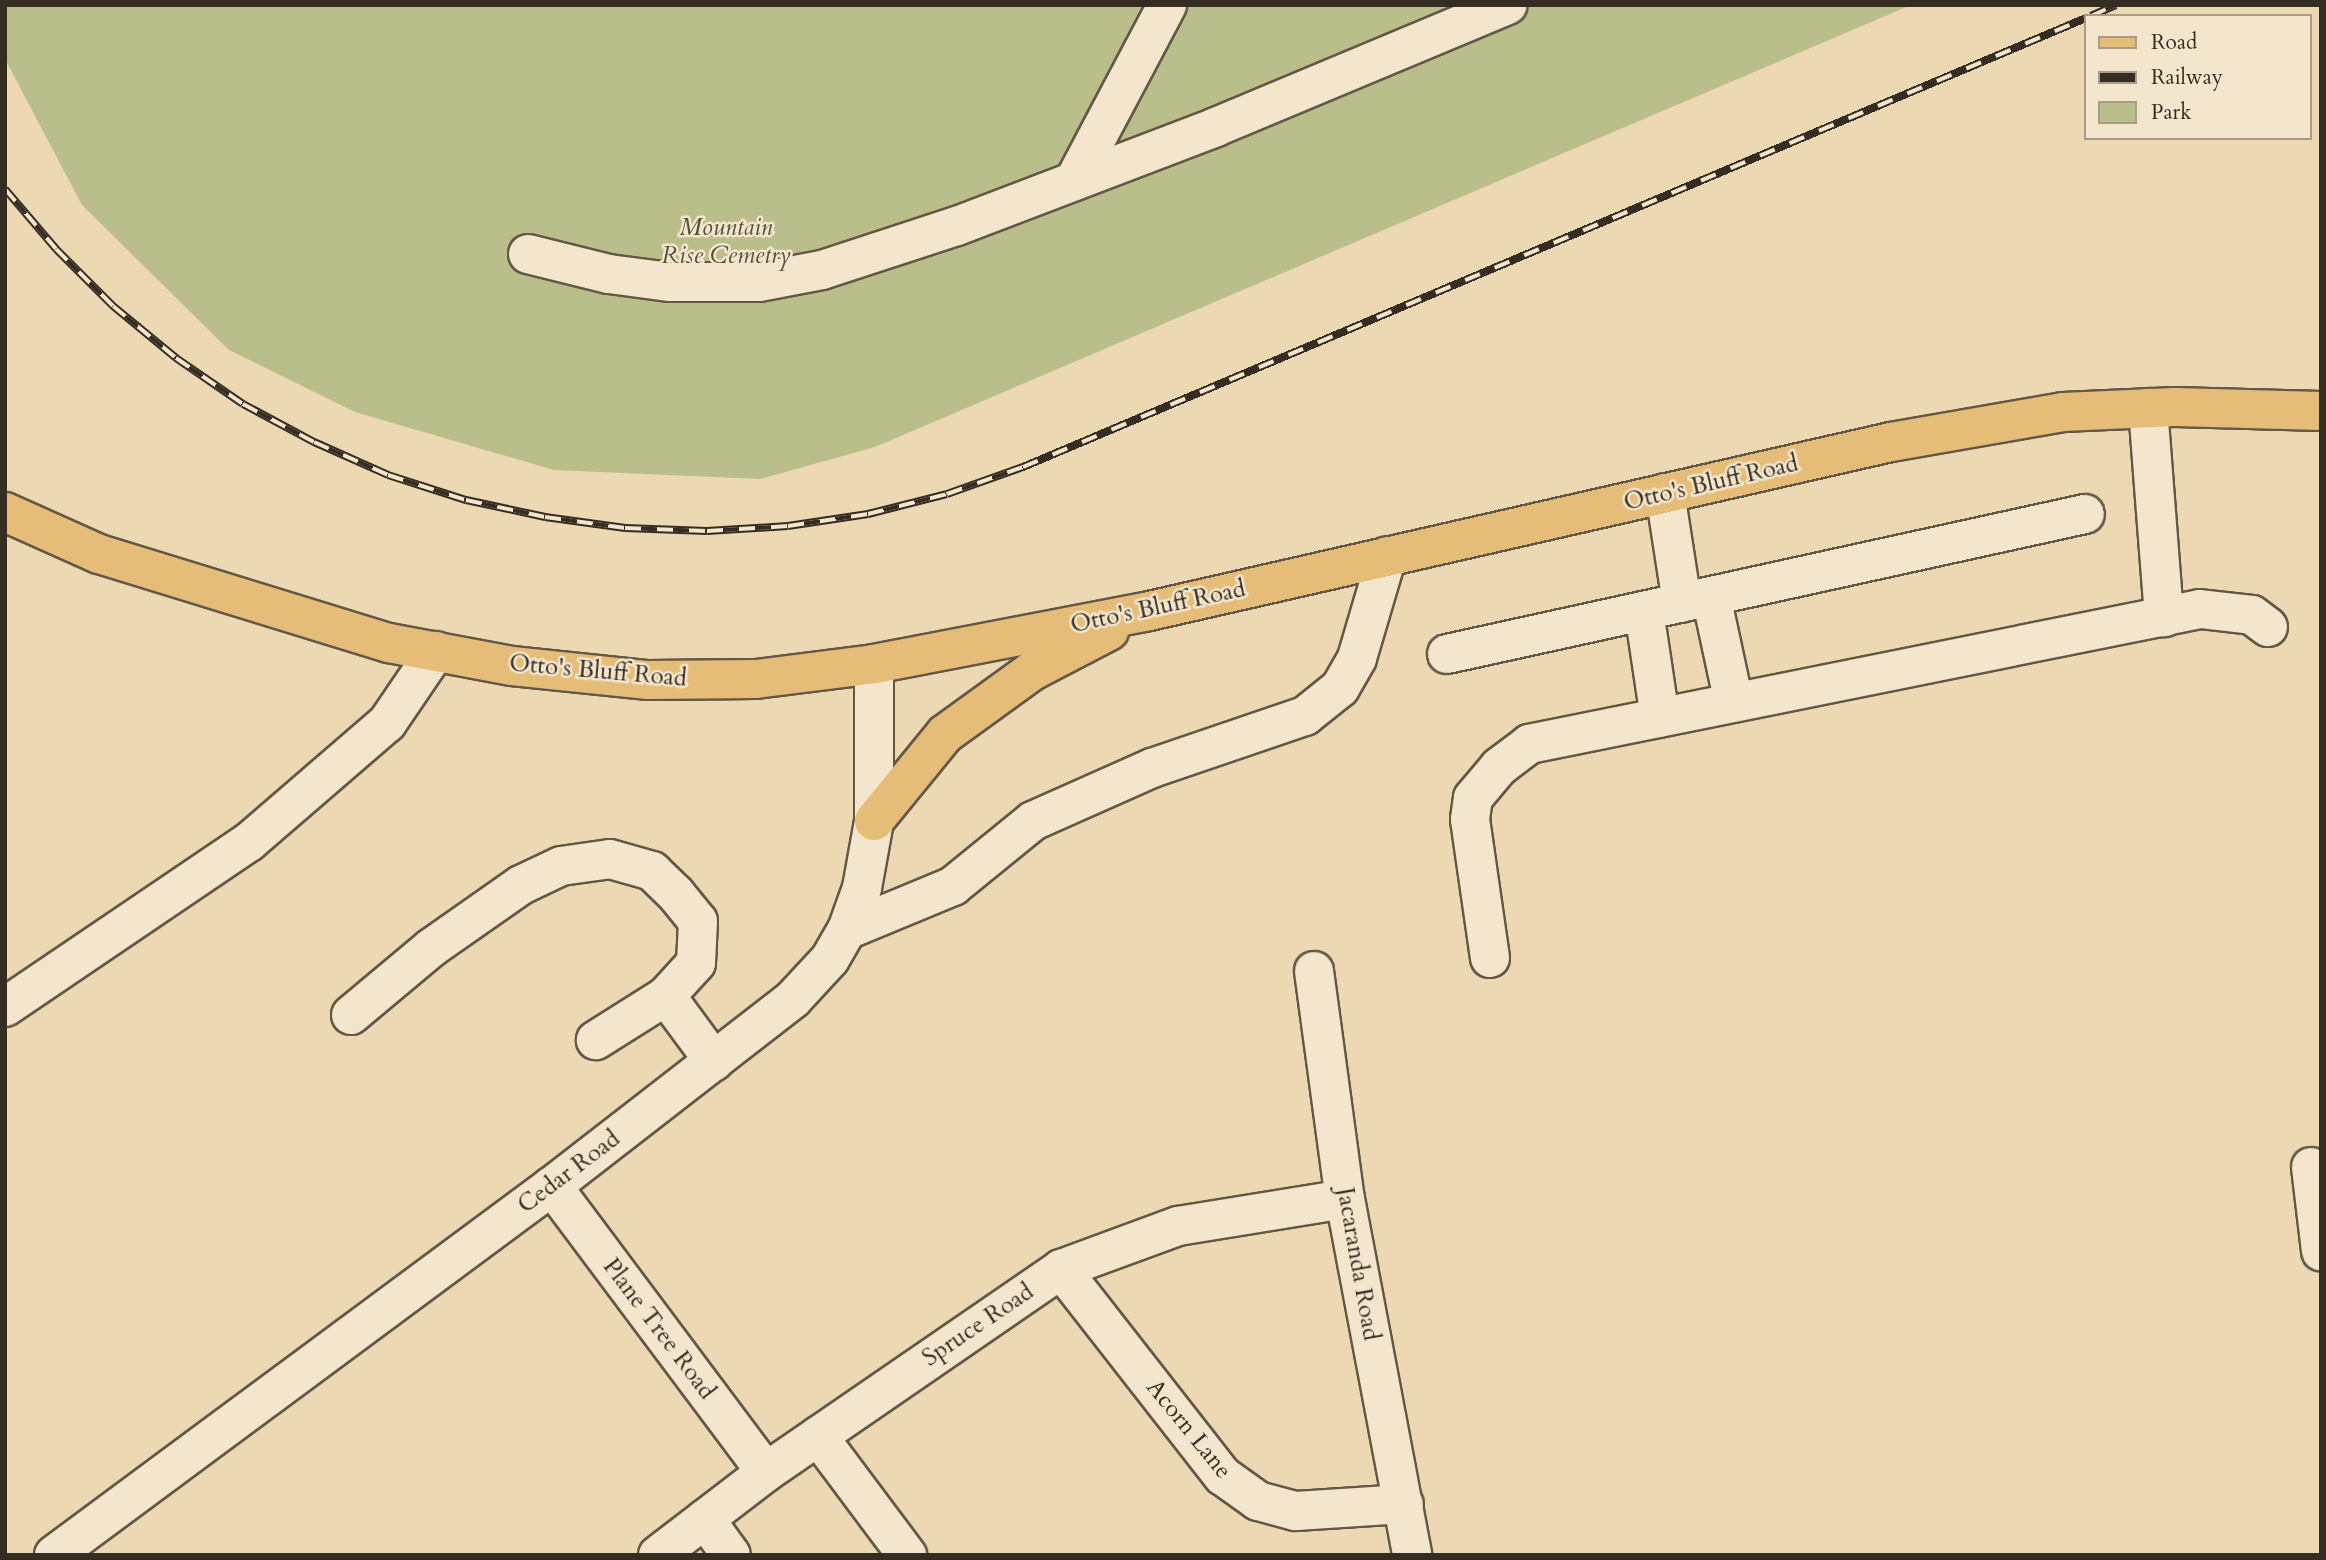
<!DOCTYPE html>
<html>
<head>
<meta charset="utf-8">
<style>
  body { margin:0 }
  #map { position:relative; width:2326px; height:1560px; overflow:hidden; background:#ecd8b2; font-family:Cardo,serif }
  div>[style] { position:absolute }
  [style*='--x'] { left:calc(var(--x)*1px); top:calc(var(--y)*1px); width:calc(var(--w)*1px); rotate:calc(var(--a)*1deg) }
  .green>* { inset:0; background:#babe8a }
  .roads { filter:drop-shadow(2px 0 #635746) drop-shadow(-2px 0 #635746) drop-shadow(0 2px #635746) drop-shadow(0 -2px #635746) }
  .minor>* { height:38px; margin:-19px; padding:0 19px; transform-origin:19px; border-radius:19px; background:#f3e6cd }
  .major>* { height:38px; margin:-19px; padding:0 19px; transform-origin:19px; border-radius:19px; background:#e6bc79 }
  .rail>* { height:8px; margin-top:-4px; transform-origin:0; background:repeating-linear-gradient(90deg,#f3e6cd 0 16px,#352c22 0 32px); box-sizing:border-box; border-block:2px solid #352c22 }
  span { translate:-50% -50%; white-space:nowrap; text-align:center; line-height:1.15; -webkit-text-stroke:5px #f3e6cd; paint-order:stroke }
  .park-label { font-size:24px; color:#56503c; font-style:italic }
  .street-label { font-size:24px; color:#352c22 }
  .frame { position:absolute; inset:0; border:7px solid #352c22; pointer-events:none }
  .legend { position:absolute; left:2084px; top:14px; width:228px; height:126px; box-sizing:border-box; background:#f3e6cd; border:2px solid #a79c89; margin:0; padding:9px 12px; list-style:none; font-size:21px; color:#352c22 }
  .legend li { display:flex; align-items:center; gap:14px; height:35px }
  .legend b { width:35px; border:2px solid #a79c89 }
</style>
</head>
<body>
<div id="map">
  <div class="green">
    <i style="clip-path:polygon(5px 5px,1911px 5px,875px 447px,760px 479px,554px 470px,355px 412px,229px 350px,82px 205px,5px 59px)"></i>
  </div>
  <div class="roads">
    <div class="minor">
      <i style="--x:1075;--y:179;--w:197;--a:-62.1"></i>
      <i style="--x:528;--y:254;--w:83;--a:13.9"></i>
      <i style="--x:609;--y:274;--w:62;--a:7.5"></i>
      <i style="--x:670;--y:282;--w:89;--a:0"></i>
      <i style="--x:759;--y:282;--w:64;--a:-10.8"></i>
      <i style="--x:822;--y:270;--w:142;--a:-18.1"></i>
      <i style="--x:957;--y:226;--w:277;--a:-20.9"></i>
      <i style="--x:1216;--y:127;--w:316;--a:-22.7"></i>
      <i style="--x:2148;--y:408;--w:210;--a:85.6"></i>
      <i style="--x:1665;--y:493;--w:111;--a:81.2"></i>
      <i style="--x:1711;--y:596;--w:109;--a:77.9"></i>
      <i style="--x:1644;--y:611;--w:108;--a:81.5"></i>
      <i style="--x:1447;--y:654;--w:653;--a:-12.38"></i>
      <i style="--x:847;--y:930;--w:115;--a:-22.5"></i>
      <i style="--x:953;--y:886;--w:103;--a:-39.1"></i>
      <i style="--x:1033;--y:821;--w:130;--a:-24"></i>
      <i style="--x:1152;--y:768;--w:162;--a:-18.8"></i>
      <i style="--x:1305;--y:716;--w:45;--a:-38.7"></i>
      <i style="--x:1340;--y:688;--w:34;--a:-60"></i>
      <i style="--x:1357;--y:658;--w:106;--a:-73.6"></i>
      <i style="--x:1490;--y:958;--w:140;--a:-98.2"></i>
      <i style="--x:1470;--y:819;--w:21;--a:-82"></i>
      <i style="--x:1473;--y:798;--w:40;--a:-50"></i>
      <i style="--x:1499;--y:767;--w:38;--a:-37"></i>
      <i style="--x:1529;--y:744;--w:684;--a:-11.38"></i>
      <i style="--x:2200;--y:609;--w:52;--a:6.6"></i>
      <i style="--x:2252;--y:615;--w:20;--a:37"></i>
      <i style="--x:1314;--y:971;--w:230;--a:82.3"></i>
      <i style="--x:1345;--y:1199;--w:362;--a:79.3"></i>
      <i style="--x:666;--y:996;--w:81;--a:53.6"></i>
      <i style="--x:5;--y:1007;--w:295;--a:-34.1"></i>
      <i style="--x:249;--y:842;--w:182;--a:-40.8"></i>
      <i style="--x:387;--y:723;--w:87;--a:-55.8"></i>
      <i style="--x:351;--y:1015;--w:104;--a:-39.9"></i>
      <i style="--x:431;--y:948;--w:110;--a:-35"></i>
      <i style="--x:521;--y:885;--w:44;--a:-25.4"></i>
      <i style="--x:561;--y:866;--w:49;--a:-8.1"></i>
      <i style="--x:610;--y:859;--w:44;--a:15.9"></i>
      <i style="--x:652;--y:871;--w:32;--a:44"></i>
      <i style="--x:675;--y:893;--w:36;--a:51"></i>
      <i style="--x:698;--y:921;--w:42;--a:92.7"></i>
      <i style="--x:696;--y:963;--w:45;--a:132.3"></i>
      <i style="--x:666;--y:996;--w:83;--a:147.8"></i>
      <i style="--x:2311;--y:1167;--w:85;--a:83.2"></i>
      <i style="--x:552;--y:1186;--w:357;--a:53.2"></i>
      <i style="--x:1061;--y:1269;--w:263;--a:52"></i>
      <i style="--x:1223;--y:1476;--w:43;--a:35.5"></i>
      <i style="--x:1258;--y:1501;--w:39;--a:15"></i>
      <i style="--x:1296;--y:1511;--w:108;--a:-3.7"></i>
      <i style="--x:818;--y:1436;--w:149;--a:53.2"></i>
      <i style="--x:705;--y:1519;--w:44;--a:54.2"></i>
      <i style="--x:54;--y:1555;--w:620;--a:-36.54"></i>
      <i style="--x:552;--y:1186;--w:305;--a:-37.8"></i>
      <i style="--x:793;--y:999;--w:54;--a:-47.2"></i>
      <i style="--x:830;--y:959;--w:34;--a:-60"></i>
      <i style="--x:847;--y:930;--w:45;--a:-70.3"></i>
      <i style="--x:862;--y:888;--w:68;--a:-79.8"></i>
      <i style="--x:874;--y:821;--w:157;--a:-90"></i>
      <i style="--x:658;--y:1555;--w:136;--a:-37.5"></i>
      <i style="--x:766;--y:1472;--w:358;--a:-34.5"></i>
      <i style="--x:1061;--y:1269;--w:125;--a:-20.2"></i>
      <i style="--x:1178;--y:1226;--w:169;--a:-9.2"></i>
    </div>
    <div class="major">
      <i style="--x:5;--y:512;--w:103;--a:24.1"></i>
      <i style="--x:99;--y:554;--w:303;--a:17.1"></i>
      <i style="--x:389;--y:643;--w:125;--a:10.6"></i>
      <i style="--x:512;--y:666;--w:137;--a:5.9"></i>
      <i style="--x:648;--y:680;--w:108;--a:-0.5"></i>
      <i style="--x:756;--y:679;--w:119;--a:-7.2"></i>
      <i style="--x:874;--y:664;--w:276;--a:-10.9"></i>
      <i style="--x:1145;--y:612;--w:765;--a:-12.84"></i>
      <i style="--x:1891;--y:442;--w:175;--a:-9.9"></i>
      <i style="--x:2063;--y:412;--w:112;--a:-2.6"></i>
      <i style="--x:2175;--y:407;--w:146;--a:1.6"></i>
      <i style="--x:874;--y:821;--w:112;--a:-50.8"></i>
      <i style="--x:945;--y:734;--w:107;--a:-35.9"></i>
      <i style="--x:1032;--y:671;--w:87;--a:-27.5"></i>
    </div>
  </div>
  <div class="rail">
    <i style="--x:2091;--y:16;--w:27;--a:-24"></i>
    <i style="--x:5;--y:189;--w:79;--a:49.6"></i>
    <i style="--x:56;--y:249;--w:81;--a:45"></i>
    <i style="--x:113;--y:306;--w:82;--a:39.5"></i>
    <i style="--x:176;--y:358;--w:81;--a:34.5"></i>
    <i style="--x:243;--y:404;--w:81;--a:28.2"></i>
    <i style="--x:314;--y:442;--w:81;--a:24"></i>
    <i style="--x:388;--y:475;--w:82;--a:17.8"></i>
    <i style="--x:466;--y:500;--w:81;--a:12.1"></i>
    <i style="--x:545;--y:517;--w:81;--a:7.8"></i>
    <i style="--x:625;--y:528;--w:82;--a:2.1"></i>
    <i style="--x:707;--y:531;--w:81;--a:-3.5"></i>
    <i style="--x:788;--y:526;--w:81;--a:-8.5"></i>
    <i style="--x:868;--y:514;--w:81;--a:-14.2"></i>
    <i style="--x:947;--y:494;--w:81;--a:-19.6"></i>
    <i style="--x:1023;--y:467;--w:1154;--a:-22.9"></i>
  </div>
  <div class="park-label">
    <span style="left:726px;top:242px">Mountain<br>Rise Cemetry</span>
  </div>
  <div class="street-label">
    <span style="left:1711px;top:483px;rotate:-13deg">Otto's Bluff Road</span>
    <span style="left:1158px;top:607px;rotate:-12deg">Otto's Bluff Road</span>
    <span style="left:598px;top:671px;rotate:5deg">Otto's Bluff Road</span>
    <span style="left:569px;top:1172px;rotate:-37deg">Cedar Road</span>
    <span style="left:1358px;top:1264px;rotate:80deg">Jacaranda Road</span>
    <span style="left:978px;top:1325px;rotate:-34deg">Spruce Road</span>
    <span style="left:659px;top:1329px;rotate:53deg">Plane Tree Road</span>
    <span style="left:1189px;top:1429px;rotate:51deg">Acorn Lane</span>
  </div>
  <div class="frame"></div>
  <ul class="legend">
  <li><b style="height:9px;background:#e6bc79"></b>Road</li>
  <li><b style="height:9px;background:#352c22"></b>Railway</li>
  <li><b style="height:19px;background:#babe8a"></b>Park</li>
  </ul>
</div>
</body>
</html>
